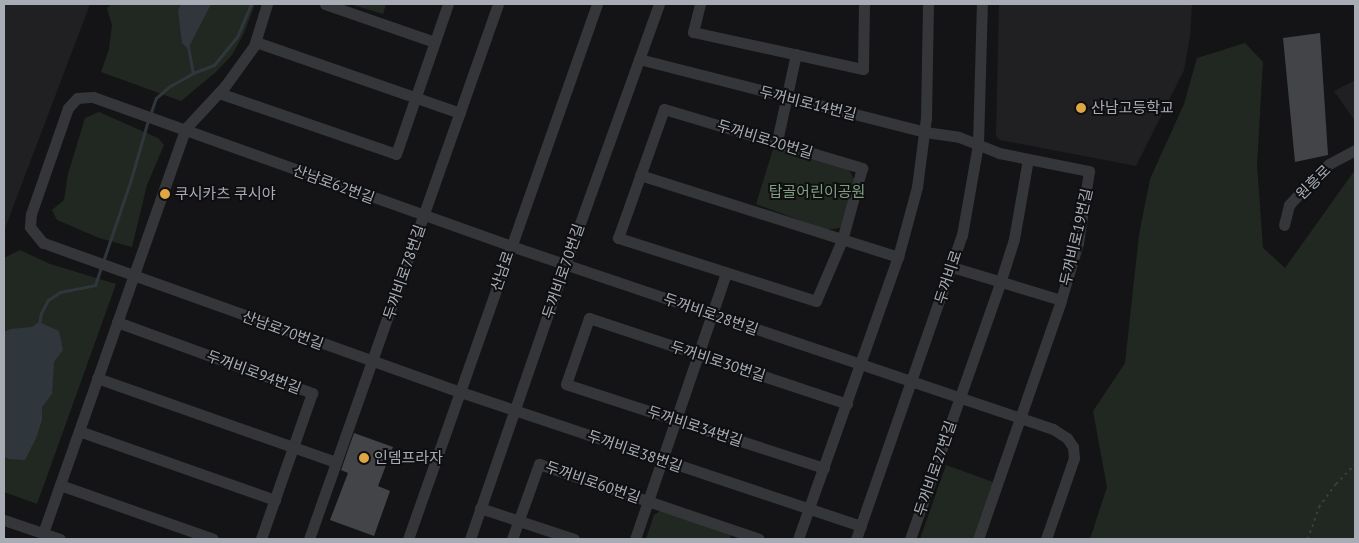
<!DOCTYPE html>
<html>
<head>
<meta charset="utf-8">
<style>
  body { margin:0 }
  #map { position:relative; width:1359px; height:543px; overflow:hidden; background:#141416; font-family:"PT Sans","Noto Sans KR",sans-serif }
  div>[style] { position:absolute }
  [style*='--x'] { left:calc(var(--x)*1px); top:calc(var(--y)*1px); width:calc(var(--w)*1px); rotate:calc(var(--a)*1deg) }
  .built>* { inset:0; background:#202022 }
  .green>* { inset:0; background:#212821 }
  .water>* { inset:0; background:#2f373d }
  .stream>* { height:3px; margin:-1.5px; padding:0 1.5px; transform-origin:1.5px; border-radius:1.5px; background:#2f373d }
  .building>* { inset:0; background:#434448 }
  .path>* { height:2px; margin-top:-1px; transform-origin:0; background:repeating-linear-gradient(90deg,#3c3d41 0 2.5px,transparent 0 6.5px) }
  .street>* { height:11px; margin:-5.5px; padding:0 5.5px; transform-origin:5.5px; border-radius:5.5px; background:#35363a }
  .dots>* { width:14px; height:14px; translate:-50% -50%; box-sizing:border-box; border:2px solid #0f0f11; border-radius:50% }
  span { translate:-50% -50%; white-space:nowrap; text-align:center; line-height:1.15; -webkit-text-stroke:4px #0f0f11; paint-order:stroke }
  .street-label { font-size:15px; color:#a7acb5 }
  .poi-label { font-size:15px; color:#a7acb5 }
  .left { translate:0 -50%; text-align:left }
  .park-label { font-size:15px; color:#809e81 }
  .frame { position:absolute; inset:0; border:5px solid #a7acb5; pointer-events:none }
</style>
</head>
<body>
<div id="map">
  <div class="built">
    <i style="clip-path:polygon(4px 4px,90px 4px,4px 231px)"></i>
    <i style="clip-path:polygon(999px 4px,1192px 4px,1190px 36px,1184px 70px,1136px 166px,1000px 140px,996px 136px)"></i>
    <i style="clip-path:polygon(1355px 80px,1355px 121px,1334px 91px)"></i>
  </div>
  <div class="green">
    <i style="clip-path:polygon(112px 4px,255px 4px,244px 33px,232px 55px,216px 72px,181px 101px,101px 72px,109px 49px,112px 25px,107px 8px)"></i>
    <i style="clip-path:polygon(350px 4px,386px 4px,383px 14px)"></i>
    <i style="clip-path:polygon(1245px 43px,1263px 62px,1257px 165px,1263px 248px,1285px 268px,1355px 170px,1355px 539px,1090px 539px,1107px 487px,1093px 411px,1125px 363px,1139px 235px,1150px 179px,1184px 104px,1197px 58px)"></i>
    <i style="clip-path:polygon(99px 112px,158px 138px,164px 145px,147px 185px,132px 247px,99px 238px,57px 220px,52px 210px,64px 200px,68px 174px,85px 118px)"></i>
    <i style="clip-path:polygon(774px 146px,847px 166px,855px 181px,844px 227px,827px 230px,756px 204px)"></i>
    <i style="clip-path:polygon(20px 250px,50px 264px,116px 284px,37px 504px,4px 492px,4px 258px)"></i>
    <i style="clip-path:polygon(946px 465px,993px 482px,973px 539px,920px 539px)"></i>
    <i style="clip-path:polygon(662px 510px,730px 534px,731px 539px,646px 539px,654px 515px)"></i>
  </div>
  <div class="water">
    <i style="clip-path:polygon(181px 4px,211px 4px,188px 49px,182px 43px,178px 10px)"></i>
    <i style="clip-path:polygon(39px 322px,59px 331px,63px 350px,54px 362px,52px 394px,42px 407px,42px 420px,36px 438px,25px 460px,9px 459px,4px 457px,4px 332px,11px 329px,32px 327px)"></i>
  </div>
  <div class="stream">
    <i style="--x:188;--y:46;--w:27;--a:80"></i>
    <i style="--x:150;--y:115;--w:18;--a:-71"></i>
    <i style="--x:156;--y:98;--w:18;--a:-41"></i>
    <i style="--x:170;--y:86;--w:26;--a:-29"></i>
    <i style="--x:193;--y:73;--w:22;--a:-21"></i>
    <i style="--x:214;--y:65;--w:36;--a:-51"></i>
    <i style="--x:237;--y:37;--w:36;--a:-67"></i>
    <i style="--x:39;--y:324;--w:11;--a:-80"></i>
    <i style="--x:41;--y:313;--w:15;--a:-62"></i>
    <i style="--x:48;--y:300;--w:14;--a:-34"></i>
    <i style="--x:60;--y:292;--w:36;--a:-11"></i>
    <i style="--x:95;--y:285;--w:112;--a:-71.2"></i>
    <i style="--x:131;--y:179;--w:61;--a:-73.9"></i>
  </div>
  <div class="building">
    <i style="clip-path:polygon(1320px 33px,1328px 155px,1295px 162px,1283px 38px)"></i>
    <i style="clip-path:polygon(354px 433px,393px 447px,378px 486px,390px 491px,374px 536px,330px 520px,348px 473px,341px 470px)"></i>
  </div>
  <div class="path">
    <i style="--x:1308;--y:539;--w:34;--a:-71"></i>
    <i style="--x:1319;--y:507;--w:29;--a:-54"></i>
    <i style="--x:1336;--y:484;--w:28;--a:-46"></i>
  </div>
  <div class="street">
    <i style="--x:325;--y:4;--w:116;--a:19.1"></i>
    <i style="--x:700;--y:4;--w:29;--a:104"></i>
    <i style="--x:693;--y:32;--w:174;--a:12.3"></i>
    <i style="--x:863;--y:69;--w:65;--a:-89.1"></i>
    <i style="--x:256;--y:42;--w:216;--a:19.2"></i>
    <i style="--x:639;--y:59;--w:295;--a:14.3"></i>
    <i style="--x:925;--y:132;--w:34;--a:8"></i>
    <i style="--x:959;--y:137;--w:43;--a:21.8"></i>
    <i style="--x:999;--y:153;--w:92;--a:11.3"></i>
    <i style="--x:1089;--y:171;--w:73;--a:98.7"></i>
    <i style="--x:1078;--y:243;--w:59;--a:106.6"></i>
    <i style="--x:1061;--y:300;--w:114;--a:-163.2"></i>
    <i style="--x:219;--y:93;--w:187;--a:19"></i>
    <i style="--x:396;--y:154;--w:159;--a:-70.9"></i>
    <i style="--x:664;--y:109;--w:207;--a:16.6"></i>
    <i style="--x:862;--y:168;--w:75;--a:105.5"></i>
    <i style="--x:842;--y:240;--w:66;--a:113.1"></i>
    <i style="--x:816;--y:301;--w:208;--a:-162.3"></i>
    <i style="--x:618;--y:238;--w:137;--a:-70.4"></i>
    <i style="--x:777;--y:141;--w:89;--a:-77.7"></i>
    <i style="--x:640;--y:175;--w:271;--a:17.6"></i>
    <i style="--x:1284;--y:225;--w:21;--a:-76"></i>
    <i style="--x:1289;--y:205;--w:36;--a:-48"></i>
    <i style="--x:1313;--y:178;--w:21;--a:-41"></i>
    <i style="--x:1329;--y:164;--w:30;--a:-28"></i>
    <i style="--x:117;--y:322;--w:208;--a:20"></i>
    <i style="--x:312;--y:393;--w:155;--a:109.3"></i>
    <i style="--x:97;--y:378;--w:253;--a:19.4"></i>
    <i style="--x:79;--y:431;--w:208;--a:19.4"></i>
    <i style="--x:824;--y:468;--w:271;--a:-162"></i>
    <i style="--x:566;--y:384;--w:70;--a:-70.8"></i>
    <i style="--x:589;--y:318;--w:272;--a:18.4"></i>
    <i style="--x:60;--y:485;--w:162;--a:19.4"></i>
    <i style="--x:480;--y:508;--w:99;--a:18.3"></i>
    <i style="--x:4;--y:520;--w:59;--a:18.7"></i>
    <i style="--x:861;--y:526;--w:423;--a:-161.5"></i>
    <i style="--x:460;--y:392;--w:443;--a:-160.3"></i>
    <i style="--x:43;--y:243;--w:21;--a:-129"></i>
    <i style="--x:30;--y:227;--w:13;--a:-86"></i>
    <i style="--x:31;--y:214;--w:112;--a:-70.8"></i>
    <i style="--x:68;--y:108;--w:13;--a:-48"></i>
    <i style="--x:77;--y:98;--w:16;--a:-4"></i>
    <i style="--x:93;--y:97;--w:444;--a:19.6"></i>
    <i style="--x:511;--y:246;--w:572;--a:18.66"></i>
    <i style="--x:1053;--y:429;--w:17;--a:33"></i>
    <i style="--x:1067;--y:438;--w:11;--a:56"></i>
    <i style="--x:1073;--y:447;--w:11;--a:85"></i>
    <i style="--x:1074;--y:458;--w:86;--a:109.1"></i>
    <i style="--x:43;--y:533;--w:428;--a:-70.6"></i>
    <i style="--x:185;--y:129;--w:59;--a:-47.1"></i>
    <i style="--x:225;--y:86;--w:49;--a:-54.1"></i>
    <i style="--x:254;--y:46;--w:44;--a:-72.8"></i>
    <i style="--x:309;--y:539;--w:567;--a:-70.54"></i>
    <i style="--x:408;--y:539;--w:567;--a:-70.54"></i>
    <i style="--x:470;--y:539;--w:290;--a:-70.9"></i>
    <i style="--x:565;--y:265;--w:277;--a:-70.2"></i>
    <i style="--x:512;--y:539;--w:80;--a:-70.2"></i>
    <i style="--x:539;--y:464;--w:232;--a:18.8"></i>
    <i style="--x:635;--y:539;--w:281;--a:-71.1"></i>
    <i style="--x:798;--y:539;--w:299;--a:-70.5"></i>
    <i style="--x:898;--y:257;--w:73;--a:-74.8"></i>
    <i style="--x:917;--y:187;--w:70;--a:-82.6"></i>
    <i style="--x:926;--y:118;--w:114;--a:-89"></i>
    <i style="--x:856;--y:539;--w:322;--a:-70.8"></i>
    <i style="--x:962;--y:235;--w:92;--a:-80"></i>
    <i style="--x:978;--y:144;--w:140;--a:-88.4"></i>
    <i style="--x:910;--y:539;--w:271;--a:-70.6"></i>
    <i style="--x:1000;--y:283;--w:46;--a:-72.3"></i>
    <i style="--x:1014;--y:239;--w:81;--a:-80.1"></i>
    <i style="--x:978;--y:539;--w:253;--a:-70.8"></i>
  </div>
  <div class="dots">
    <i style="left:1081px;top:108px;background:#e0a641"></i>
    <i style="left:165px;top:194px;background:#e0a641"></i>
    <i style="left:364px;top:458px;background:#e0a641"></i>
  </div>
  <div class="street-label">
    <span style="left:808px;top:103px;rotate:14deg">두꺼비로14번길</span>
    <span style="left:765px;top:139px;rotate:17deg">두꺼비로20번길</span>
    <span style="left:1313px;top:182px;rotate:-45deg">원흥로</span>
    <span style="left:334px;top:184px;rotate:20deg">산남로62번길</span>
    <span style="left:1076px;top:237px;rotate:-77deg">두꺼비로19번길</span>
    <span style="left:502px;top:271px;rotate:-71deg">산남로</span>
    <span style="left:563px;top:271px;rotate:-71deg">두꺼비로70번길</span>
    <span style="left:404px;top:272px;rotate:-71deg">두꺼비로78번길</span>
    <span style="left:948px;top:277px;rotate:-72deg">두꺼비로</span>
    <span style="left:711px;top:314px;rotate:19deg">두꺼비로28번길</span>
    <span style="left:283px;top:330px;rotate:20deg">산남로70번길</span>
    <span style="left:718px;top:361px;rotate:18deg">두꺼비로30번길</span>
    <span style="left:254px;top:372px;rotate:20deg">두꺼비로94번길</span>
    <span style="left:695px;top:426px;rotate:18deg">두꺼비로34번길</span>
    <span style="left:635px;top:451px;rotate:19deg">두꺼비로38번길</span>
    <span style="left:935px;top:468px;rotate:-71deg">두꺼비로27번길</span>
    <span style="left:593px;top:482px;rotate:19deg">두꺼비로60번길</span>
  </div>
  <div class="poi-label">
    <span class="left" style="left:1091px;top:108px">산남고등학교</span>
    <span class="left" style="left:175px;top:194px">쿠시카츠 쿠시야</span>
    <span class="left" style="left:374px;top:458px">인뎀프라자</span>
  </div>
  <div class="park-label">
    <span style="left:817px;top:192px">탑골어린이공원</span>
  </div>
  <div class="frame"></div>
</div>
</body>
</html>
